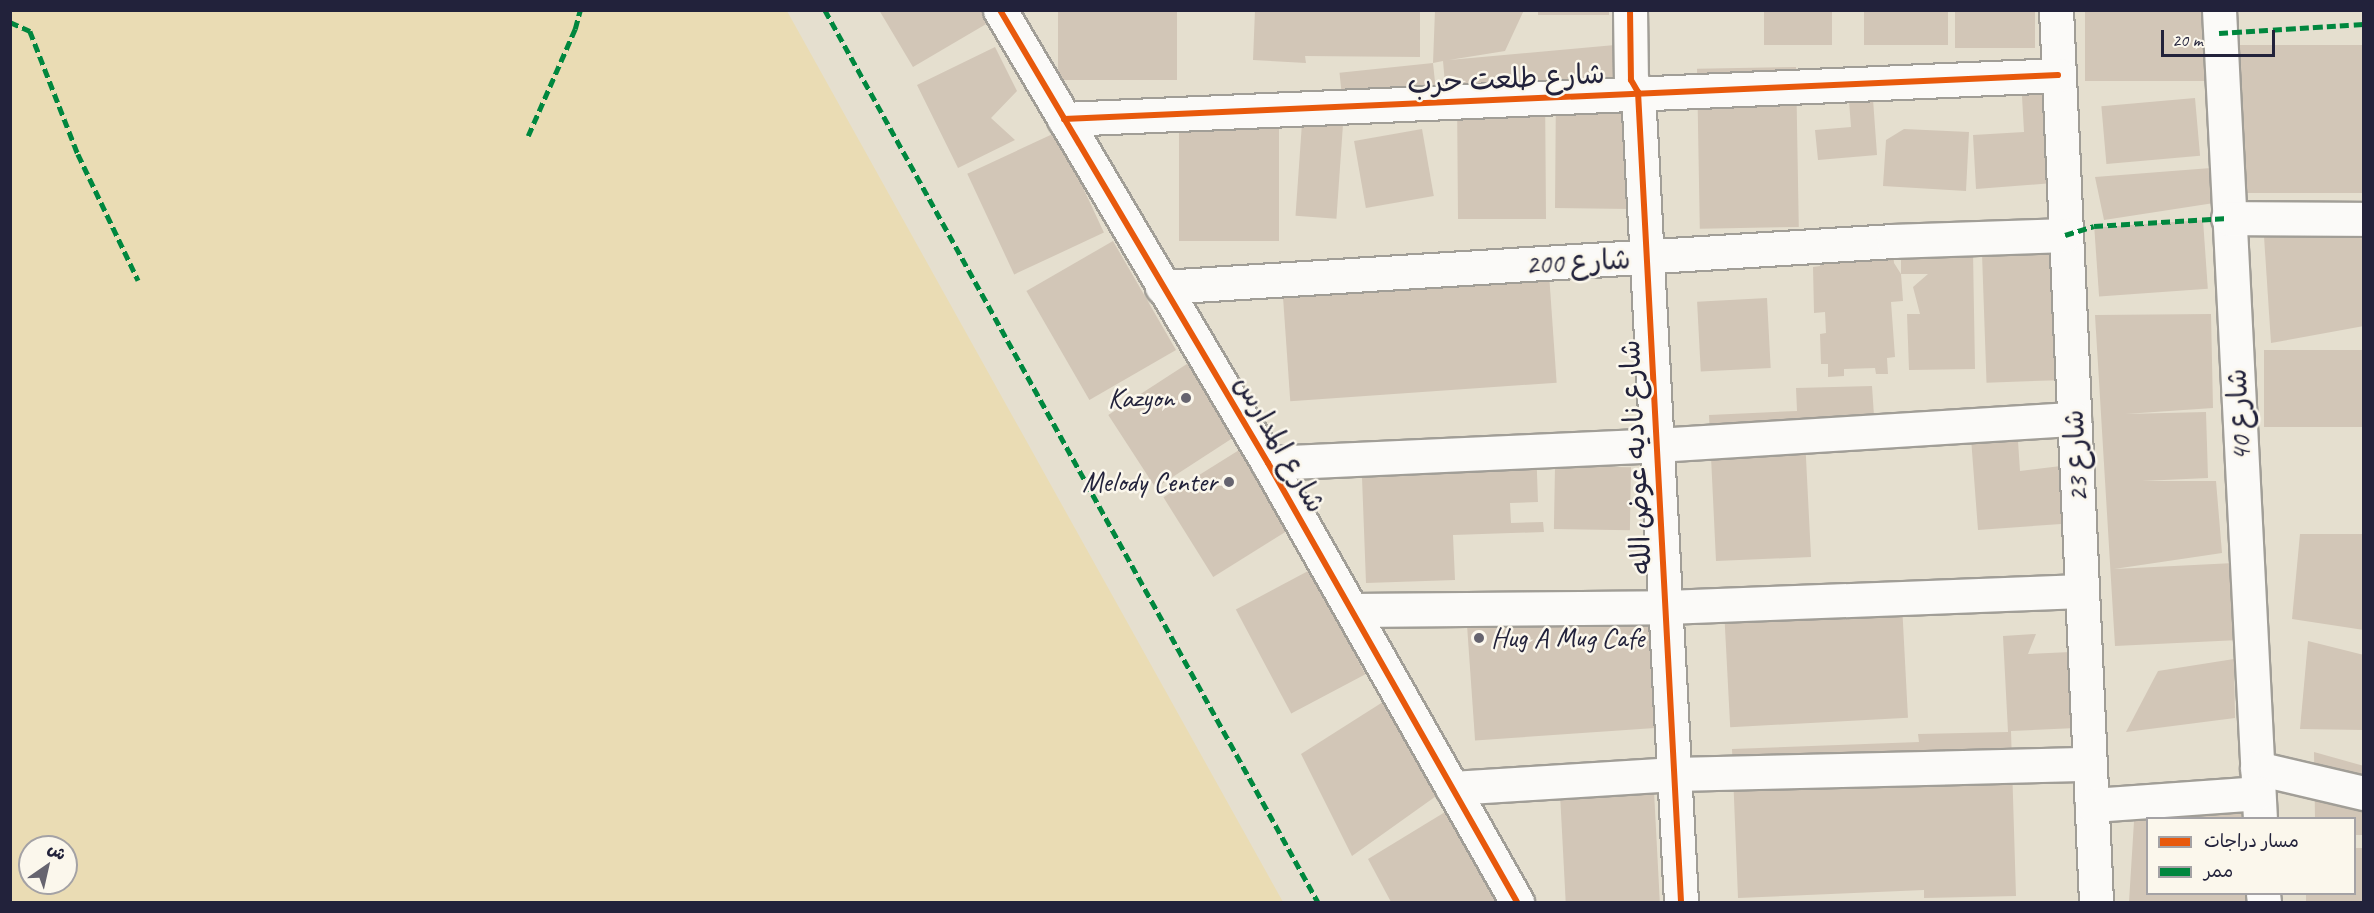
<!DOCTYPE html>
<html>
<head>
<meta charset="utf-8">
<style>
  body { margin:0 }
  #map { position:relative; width:2374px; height:913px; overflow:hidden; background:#e5dfcf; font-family:Caveat,"Playpen Sans Arabic",sans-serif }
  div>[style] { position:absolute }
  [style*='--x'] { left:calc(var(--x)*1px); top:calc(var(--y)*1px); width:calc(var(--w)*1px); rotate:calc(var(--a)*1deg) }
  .sand>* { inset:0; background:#eadcb4 }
  .building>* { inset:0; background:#d2c6b7; transform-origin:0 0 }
  .roads { filter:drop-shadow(2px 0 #a19e97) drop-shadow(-2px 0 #a19e97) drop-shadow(0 2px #a19e97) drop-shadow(0 -2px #a19e97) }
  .minor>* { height:33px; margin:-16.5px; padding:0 16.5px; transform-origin:16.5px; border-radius:16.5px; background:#fbfaf8 }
  .tertiary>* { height:33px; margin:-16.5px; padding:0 16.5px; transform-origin:16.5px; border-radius:16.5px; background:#fbfaf8 }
  .quiet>* { height:4.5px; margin-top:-2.25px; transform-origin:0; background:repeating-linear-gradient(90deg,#00873e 0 9px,transparent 0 13.5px) }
  .cycleway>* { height:6px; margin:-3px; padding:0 3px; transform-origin:3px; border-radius:3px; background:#e8590c }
  .dots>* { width:16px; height:16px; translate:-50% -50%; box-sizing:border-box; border:3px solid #fbf7ec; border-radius:50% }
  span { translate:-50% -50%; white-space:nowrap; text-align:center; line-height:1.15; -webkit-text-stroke:5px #fbf7ec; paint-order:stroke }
  .street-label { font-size:28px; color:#22223b }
  .poi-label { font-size:28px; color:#22223b }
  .right { translate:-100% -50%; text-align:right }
  .left { translate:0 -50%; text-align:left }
  .frame { position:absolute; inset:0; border:12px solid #22223b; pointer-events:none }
  .legend { position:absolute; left:2146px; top:817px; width:210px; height:78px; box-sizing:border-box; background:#fbf7ec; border:2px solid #a4a2a5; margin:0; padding:8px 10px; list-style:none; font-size:18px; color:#22223b }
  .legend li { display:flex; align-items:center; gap:12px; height:30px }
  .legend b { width:30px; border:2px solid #a4a2a5 }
  .north { position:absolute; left:18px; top:835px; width:60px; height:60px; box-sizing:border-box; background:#fbf7ec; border:2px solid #a4a2a5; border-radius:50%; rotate:34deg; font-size:16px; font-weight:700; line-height:24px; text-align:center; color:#22223b }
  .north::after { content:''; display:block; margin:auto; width:21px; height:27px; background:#66646f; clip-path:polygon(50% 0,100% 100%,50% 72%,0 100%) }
  .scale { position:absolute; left:2161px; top:30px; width:114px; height:27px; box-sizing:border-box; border:3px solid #22223b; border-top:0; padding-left:8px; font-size:18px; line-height:21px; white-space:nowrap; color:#22223b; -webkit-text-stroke:4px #fbf7ec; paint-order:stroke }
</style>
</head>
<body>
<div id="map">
  <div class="sand">
    <i style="clip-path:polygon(evenodd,10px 11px,787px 11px,1283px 902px,11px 902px,10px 11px,30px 847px,66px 847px,66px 883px,30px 883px,30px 847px)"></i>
  </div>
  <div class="building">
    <i style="clip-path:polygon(879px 10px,987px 10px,993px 20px,913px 67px)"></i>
    <i style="left:1058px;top:10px;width:119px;height:70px"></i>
    <i style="clip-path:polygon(1255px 10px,1420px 10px,1420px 57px,1305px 56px,1306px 63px,1253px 60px)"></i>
    <i style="clip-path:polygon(1435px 10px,1524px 10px,1505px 51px,1449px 60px,1615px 45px,1631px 80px,1630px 209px,1555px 208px,1556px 85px,1545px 86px,1546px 219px,1458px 219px,1457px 94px,1446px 95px,1443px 61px,1433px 63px)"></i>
    <i style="left:1538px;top:10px;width:71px;height:5px"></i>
    <i style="left:1764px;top:10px;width:68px;height:35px"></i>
    <i style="left:1864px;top:10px;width:84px;height:35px"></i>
    <i style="left:1955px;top:10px;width:80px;height:38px"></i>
    <i style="left:2085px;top:10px;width:123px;height:71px"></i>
    <i style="left:2364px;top:45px;width:148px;height:127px;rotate:90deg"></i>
    <i style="clip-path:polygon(995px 47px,1017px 91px,991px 118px,1015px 140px,958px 168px,917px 85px)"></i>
    <i style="clip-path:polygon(2050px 60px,2053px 183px,1976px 189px,1973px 135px,2024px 132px,2020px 61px)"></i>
    <i style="left:1433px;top:63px;width:41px;height:94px;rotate:84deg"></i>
    <i style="left:1796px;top:67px;width:160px;height:99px;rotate:89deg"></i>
    <i style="left:2195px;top:98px;width:58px;height:94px;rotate:85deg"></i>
    <i style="clip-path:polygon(1873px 99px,1877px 155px,1818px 160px,1815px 130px,1851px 127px,1849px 101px)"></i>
    <i style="left:1279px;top:123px;width:118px;height:100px;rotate:90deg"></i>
    <i style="left:1302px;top:123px;width:41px;height:93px;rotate:4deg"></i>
    <i style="left:1422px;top:129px;width:68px;height:69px;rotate:80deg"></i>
    <i style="clip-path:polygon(1904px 129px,1969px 132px,1966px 191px,1883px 186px,1886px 140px)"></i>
    <i style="left:1057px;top:132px;width:111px;height:99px;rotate:65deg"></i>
    <i style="clip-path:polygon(2211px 168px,2214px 203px,2104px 220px,2095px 177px)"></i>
    <i style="clip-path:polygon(2364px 201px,2364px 326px,2271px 343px,2262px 206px)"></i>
    <i style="left:2203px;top:220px;width:69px;height:109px;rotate:86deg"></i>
    <i style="left:1113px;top:241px;width:126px;height:100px;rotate:60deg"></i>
    <i style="left:1547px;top:245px;width:138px;height:267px;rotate:86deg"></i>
    <i style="clip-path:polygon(1893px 248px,1894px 263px,1901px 274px,1901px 253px,1973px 252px,1975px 369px,1909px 370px,1907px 314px,1920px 314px,1913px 287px,1928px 274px,1901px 274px,1903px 301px,1891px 302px,1895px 357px,1887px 358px,1888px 374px,1876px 374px,1875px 368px,1844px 369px,1844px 376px,1828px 377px,1828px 364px,1821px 364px,1820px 334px,1826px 333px,1825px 312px,1814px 313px,1813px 267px,1820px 266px,1819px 250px)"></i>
    <i style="left:2061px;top:252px;width:128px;height:79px;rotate:88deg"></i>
    <i style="left:1767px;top:298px;width:70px;height:70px;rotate:87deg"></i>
    <i style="clip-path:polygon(2211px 314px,2213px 408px,2125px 414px,2206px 412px,2208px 478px,2142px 481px,2216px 481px,2222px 553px,2114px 569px,2234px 563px,2239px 640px,2115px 646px,2095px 315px)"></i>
    <i style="left:2364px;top:350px;width:77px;height:100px;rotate:90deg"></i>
    <i style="left:1193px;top:360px;width:87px;height:101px;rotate:57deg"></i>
    <i style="clip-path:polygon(1872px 386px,1874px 416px,1804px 418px,1811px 557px,1716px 561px,1709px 415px,1797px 411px,1796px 388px)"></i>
    <i style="clip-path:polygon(1971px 438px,2018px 441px,2020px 471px,2061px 466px,2061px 524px,1978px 530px)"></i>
    <i style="clip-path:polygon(1536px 445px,1538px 502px,1510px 503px,1511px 523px,1543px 522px,1544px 532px,1453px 535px,1455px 580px,1366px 583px,1361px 451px)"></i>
    <i style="left:1244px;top:447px;width:94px;height:95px;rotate:58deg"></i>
    <i style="left:1555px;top:466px;width:76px;height:63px;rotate:1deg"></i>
    <i style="clip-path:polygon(2300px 534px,2364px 534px,2364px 630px,2292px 619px)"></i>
    <i style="left:1310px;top:570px;width:118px;height:84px;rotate:62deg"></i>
    <i style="left:1901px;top:585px;width:133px;height:178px;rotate:87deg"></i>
    <i style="left:1649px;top:590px;width:138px;height:184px;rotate:86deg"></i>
    <i style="clip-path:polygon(2036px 634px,2028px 654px,2071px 652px,2076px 728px,2011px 731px,2016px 896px,1924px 898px,1924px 890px,1738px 898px,1732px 749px,1919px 742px,1918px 734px,2008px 732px,2003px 636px)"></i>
    <i style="clip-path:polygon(2308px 641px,2364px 655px,2364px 730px,2300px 729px)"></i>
    <i style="clip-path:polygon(2234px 659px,2235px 718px,2126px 732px,2158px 671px)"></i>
    <i style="clip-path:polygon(1386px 700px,1439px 794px,1352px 856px,1301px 754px)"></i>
    <i style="clip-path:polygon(2314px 752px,2364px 766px,2364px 835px,2354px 835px,2354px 818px,2315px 818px)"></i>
    <i style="clip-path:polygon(2136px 789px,2245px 803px,2247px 818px,2148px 818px,2148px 894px,2252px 894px,2252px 902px,2129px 902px)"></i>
    <i style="left:1654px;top:791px;width:111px;height:94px;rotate:87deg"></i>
    <i style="clip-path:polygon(1450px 809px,1502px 902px,1391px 902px,1368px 859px)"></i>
    <i style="clip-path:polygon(2354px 848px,2364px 848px,2364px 902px,2306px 902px,2306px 894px,2354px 894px)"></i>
  </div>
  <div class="roads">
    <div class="minor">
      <i style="--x:1630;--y:10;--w:70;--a:89.2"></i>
      <i style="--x:1631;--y:80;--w:14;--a:60"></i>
      <i style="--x:1638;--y:92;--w:811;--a:86.96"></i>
      <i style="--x:2056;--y:10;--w:893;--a:87.43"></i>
      <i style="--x:2219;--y:10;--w:809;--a:87.1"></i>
      <i style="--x:1064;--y:119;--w:995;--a:-2.53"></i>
      <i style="--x:2228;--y:218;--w:136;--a:0.4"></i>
      <i style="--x:1162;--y:287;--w:732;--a:-3.6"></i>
      <i style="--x:1893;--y:241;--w:172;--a:-2"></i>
      <i style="--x:1268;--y:463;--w:389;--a:-2.6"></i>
      <i style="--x:1657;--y:445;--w:418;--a:-3.6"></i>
      <i style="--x:1352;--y:610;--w:314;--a:-0.5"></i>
      <i style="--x:1666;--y:607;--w:416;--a:-2.2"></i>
      <i style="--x:2257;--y:768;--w:110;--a:13.2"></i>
      <i style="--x:1452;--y:788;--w:223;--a:-3.6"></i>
      <i style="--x:1675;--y:774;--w:415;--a:-1.4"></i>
      <i style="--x:2092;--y:805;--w:166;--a:-4.1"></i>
      <i style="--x:2263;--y:894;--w:8;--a:83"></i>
    </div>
    <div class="tertiary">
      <i style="--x:1000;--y:10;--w:526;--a:59.39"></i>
      <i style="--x:1268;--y:463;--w:505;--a:60.44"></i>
    </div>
  </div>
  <div class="quiet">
    <i style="--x:825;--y:10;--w:1019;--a:61.07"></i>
    <i style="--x:10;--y:22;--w:22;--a:24"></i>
    <i style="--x:30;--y:31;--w:132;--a:68.7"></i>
    <i style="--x:78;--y:154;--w:140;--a:64.5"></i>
    <i style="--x:2219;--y:33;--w:145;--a:-3.6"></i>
    <i style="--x:528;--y:136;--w:117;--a:-66.3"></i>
    <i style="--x:575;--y:29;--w:20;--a:-75"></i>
    <i style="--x:2065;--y:235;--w:30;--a:-17"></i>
    <i style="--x:2094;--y:226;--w:134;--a:-3.4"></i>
  </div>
  <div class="cycleway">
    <i style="--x:1000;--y:10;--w:526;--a:59.39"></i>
    <i style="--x:1268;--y:463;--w:505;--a:60.44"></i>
    <i style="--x:1630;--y:10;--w:70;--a:89.2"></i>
    <i style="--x:1631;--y:80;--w:14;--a:60"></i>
    <i style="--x:1638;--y:92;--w:811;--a:86.96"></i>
    <i style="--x:1064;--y:119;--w:995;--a:-2.53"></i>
  </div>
  <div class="dots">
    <i style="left:1186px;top:398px;background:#66646f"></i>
    <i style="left:1229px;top:482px;background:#66646f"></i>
    <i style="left:1479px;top:638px;background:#66646f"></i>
  </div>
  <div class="street-label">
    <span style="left:1506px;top:79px;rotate:-3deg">شارع طلعت حرب</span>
    <span style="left:1578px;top:262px;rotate:-3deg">شارع 200</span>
    <span style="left:2239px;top:415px;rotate:-93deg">شارع 40</span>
    <span style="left:1280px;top:444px;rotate:60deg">شارع المدارس</span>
    <span style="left:2076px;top:456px;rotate:-93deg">شارع 23</span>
    <span style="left:1636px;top:457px;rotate:-93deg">شارع ناديه عوض الله</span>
  </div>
  <div class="poi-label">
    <span class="right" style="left:1174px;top:398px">Kazyon</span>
    <span class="right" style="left:1217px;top:482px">Melody Center</span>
    <span class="left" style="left:1491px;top:638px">Hug A Mug Cafe</span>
  </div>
  <div class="frame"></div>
  <ul class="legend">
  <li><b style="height:8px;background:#e8590c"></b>مسار دراجات</li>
  <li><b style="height:8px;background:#00873e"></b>ممر</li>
  </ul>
  <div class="north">ش</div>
  <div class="scale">20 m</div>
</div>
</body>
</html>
